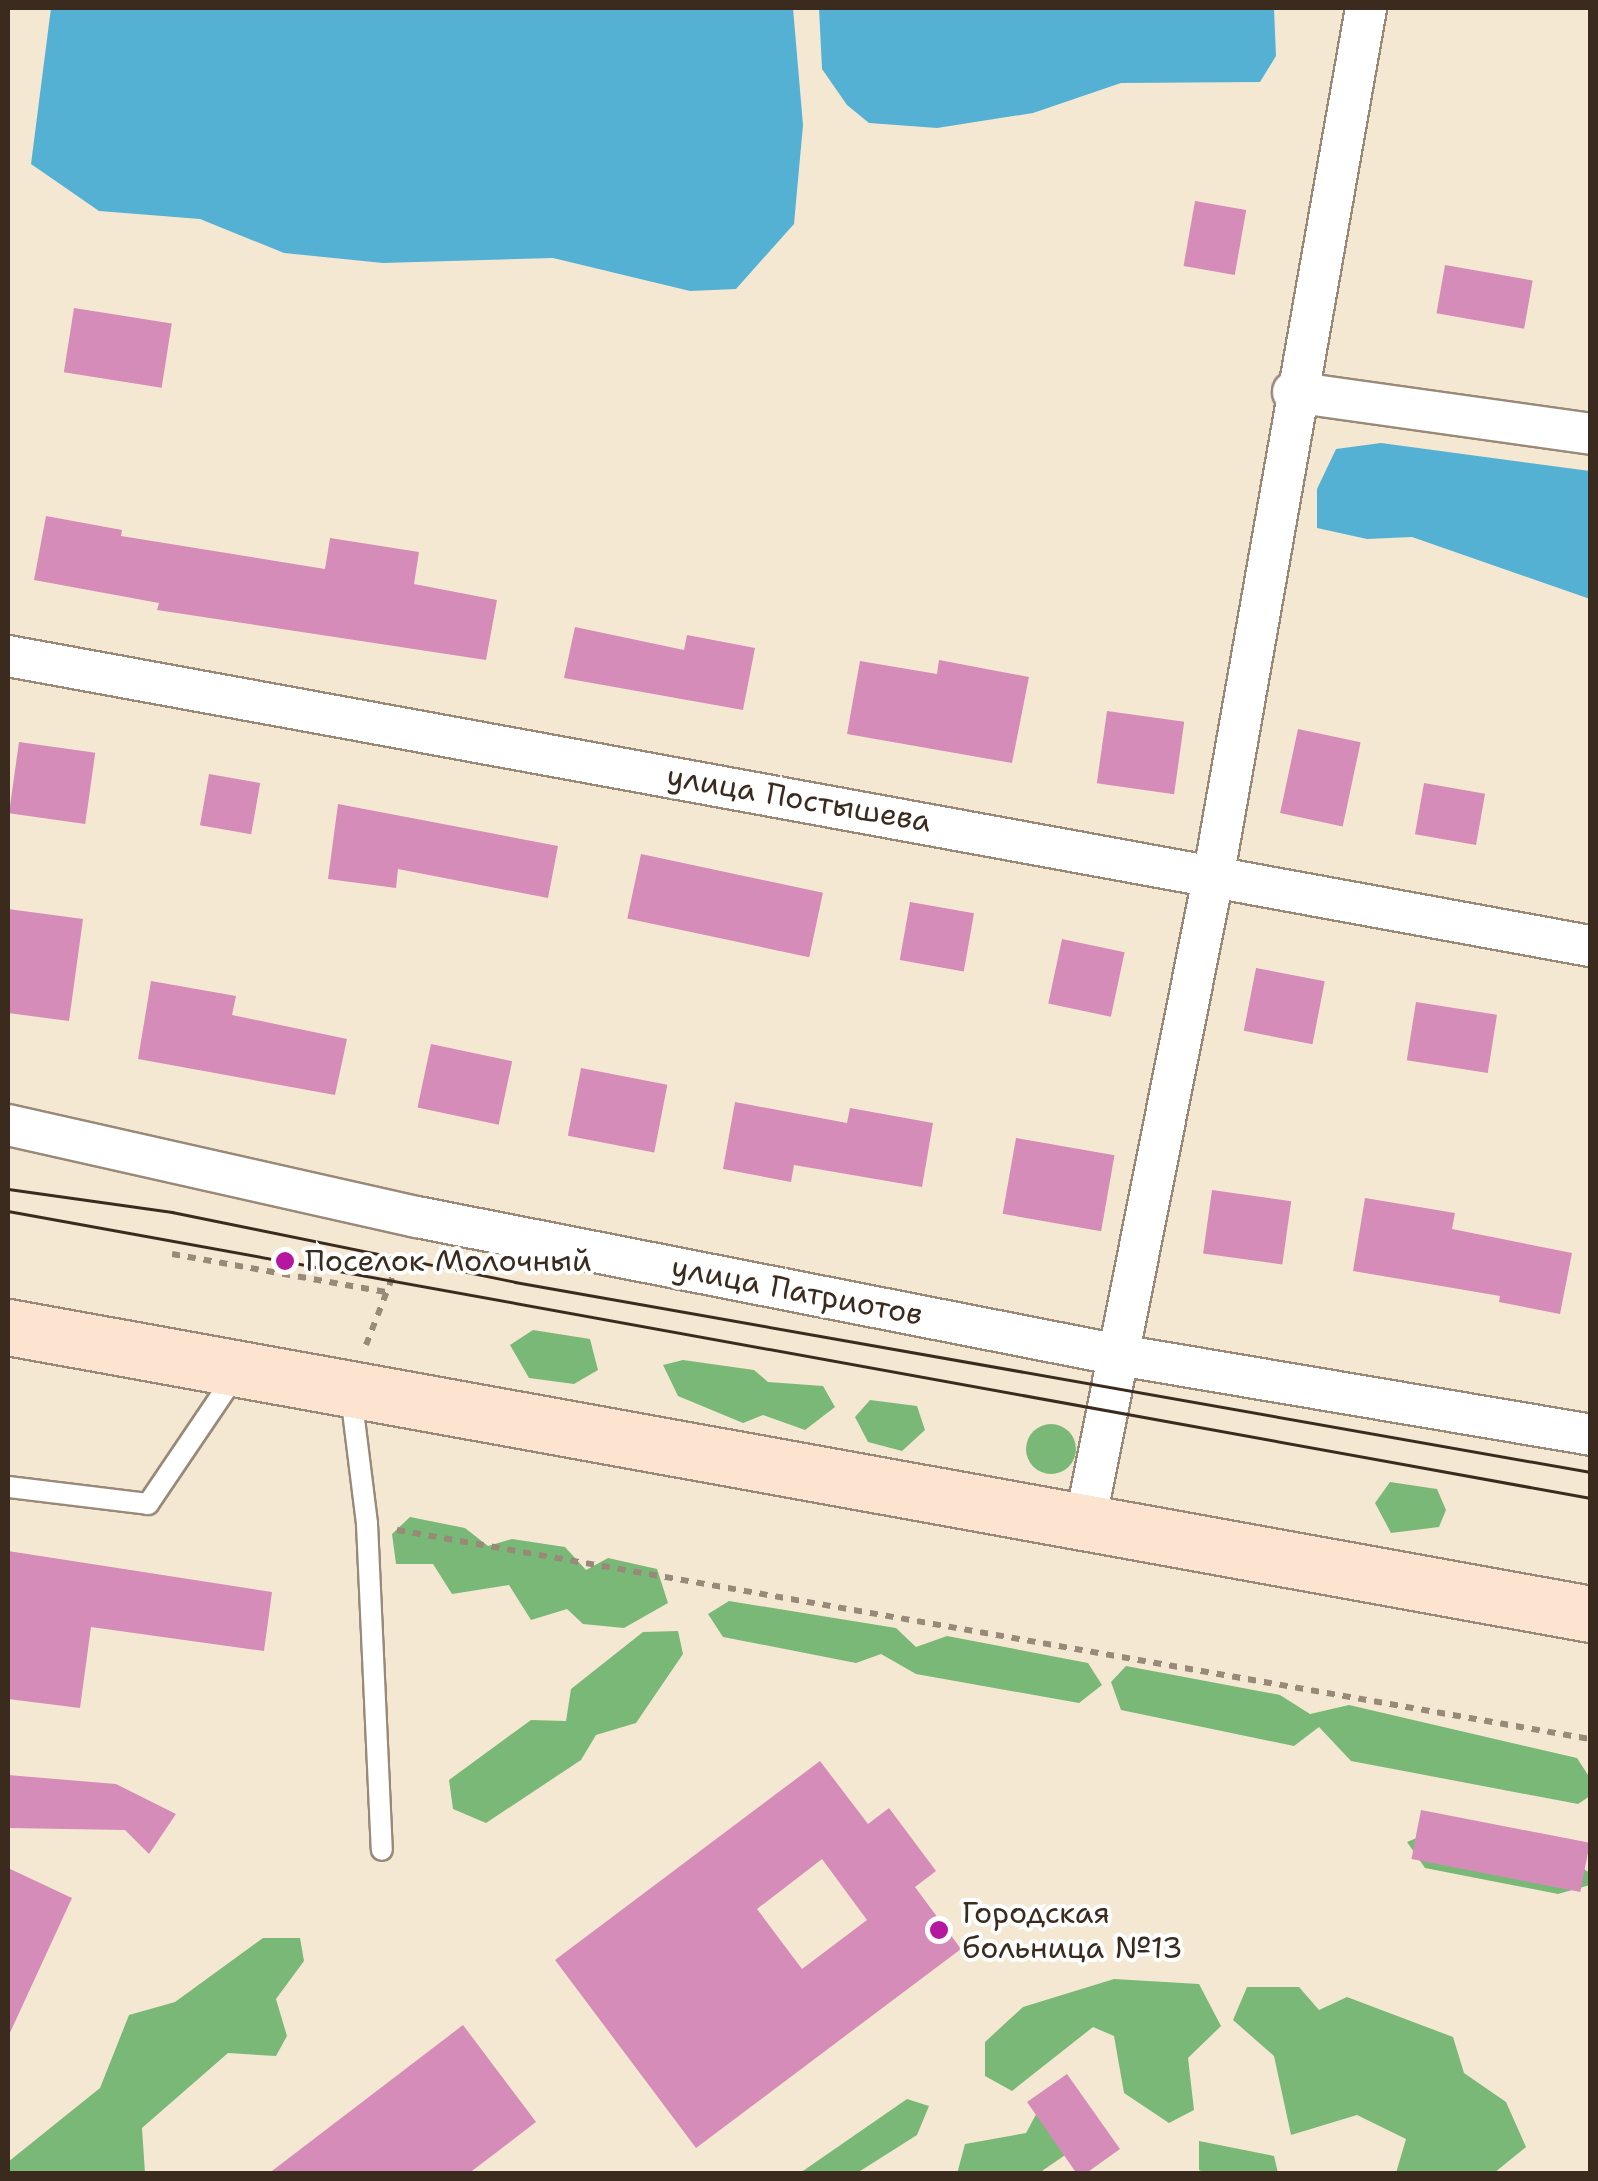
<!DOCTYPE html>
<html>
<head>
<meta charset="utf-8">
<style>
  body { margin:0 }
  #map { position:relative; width:1598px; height:2181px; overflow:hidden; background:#f5e8d3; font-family:"Shantell Sans",sans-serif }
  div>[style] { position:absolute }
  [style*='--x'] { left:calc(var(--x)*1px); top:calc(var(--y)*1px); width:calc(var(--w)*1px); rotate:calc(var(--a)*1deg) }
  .forest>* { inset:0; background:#7ab878 }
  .round { border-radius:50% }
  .water>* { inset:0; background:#55b1d3 }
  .building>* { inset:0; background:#d68cb8; transform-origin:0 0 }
  .path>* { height:6px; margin-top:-3px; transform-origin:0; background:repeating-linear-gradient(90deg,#988978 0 8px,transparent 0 16px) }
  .roads { filter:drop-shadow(2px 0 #988978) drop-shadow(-2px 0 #988978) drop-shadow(0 2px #988978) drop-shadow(0 -2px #988978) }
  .service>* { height:20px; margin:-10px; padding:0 10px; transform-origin:10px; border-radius:10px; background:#fff }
  .minor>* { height:40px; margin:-20px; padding:0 20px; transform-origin:20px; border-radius:20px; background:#fff }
  .secondary>* { height:55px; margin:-27.5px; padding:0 27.5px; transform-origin:27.5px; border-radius:27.5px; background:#fde4d0 }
  .tram>* { height:2.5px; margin:-1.25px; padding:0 1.25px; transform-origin:1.25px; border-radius:1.25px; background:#3b2a1e }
  .dots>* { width:28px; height:28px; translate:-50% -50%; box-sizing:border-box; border:5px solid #fff; border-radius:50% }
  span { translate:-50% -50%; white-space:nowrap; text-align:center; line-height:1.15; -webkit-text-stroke:8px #fff; paint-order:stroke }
  .street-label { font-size:30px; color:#3b2a1e }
  .poi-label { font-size:30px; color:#3b2a1e }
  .left { translate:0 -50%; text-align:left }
  .frame { position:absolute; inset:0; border:10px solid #3b2a1e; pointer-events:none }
</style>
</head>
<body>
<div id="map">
  <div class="forest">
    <i style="clip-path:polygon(533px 1330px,590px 1339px,598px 1370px,574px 1384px,529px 1378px,510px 1345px)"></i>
    <i style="clip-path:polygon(683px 1360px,754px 1370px,768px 1382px,823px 1386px,835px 1407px,805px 1430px,763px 1415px,743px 1423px,678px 1396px,663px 1365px)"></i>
    <i style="clip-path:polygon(870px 1400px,917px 1406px,925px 1430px,902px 1451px,868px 1442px,855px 1417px)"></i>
    <i class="round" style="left:1026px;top:1424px;width:50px;height:50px"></i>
    <i style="clip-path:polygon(1390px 1482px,1437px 1489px,1446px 1510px,1439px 1527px,1391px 1533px,1375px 1503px)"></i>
    <i style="clip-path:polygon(410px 1517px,465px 1528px,488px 1546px,512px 1539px,565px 1547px,586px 1570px,608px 1558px,657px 1569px,668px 1603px,624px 1628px,583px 1624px,567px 1609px,531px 1620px,509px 1585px,452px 1594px,433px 1564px,396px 1564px,392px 1534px)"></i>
    <i style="clip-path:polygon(729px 1601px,896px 1628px,916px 1647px,947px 1636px,1088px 1663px,1102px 1685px,1079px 1703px,916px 1674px,881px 1654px,856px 1663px,723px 1637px,708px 1614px)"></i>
    <i style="clip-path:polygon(678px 1631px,683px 1654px,636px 1723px,596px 1735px,581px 1760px,486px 1823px,453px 1809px,449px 1780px,531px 1720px,566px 1721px,571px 1689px,643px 1632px)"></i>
    <i style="clip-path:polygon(1126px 1666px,1280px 1695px,1310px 1714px,1349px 1705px,1577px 1758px,1590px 1778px,1590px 1796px,1578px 1804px,1351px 1761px,1319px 1727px,1294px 1746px,1121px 1710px,1111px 1682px)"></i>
    <i style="clip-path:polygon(1431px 1832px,1557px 1852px,1590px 1873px,1590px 1885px,1558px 1894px,1425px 1868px,1407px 1842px)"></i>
    <i style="clip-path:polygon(263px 1938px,300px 1938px,304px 1961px,276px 1999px,287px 2036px,276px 2056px,228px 2053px,142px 2128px,145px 2173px,8px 2173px,8px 2162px,100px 2088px,129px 2015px,175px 2002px)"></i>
    <i style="clip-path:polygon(1114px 1979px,1199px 1984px,1221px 2026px,1188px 2058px,1194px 2110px,1169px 2123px,1124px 2093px,1114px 2036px,1093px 2027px,1012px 2091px,985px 2076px,985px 2042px,1023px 2007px)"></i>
    <i style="clip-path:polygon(1247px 1987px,1299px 1987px,1319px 2010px,1347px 1997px,1453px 2037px,1464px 2073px,1506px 2102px,1526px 2147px,1494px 2173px,1396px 2173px,1406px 2139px,1357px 2115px,1291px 2135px,1274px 2056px,1233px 2020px)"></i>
    <i style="clip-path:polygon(1047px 2094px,1087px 2140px,1039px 2173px,957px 2174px,965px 2144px,1026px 2133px)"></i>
    <i style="clip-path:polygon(907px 2099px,929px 2106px,917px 2135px,857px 2173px,800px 2173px)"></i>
    <i style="clip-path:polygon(1199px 2141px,1274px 2156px,1278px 2173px,1205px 2173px,1199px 2170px)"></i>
  </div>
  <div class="water">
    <i style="clip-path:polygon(51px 8px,793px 8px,803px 125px,794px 224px,736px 289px,690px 291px,553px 258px,383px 263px,284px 253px,200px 219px,99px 211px,31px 164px)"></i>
    <i style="clip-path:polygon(819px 8px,1274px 8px,1276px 56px,1260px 82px,1121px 83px,1033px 113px,937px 128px,869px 123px,847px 105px,822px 69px)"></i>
    <i style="clip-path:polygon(1381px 443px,1590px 471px,1590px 599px,1412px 537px,1367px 539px,1317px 528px,1317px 489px,1336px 449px)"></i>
  </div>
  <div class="building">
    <i style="left:1195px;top:201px;width:52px;height:66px;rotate:10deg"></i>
    <i style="left:1445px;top:265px;width:89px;height:49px;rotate:10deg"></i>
    <i style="left:74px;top:308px;width:99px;height:65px;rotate:9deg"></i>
    <i style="clip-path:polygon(46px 516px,122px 530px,121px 536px,325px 569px,330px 538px,419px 552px,414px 584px,497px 600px,486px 660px,157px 610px,159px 603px,34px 580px)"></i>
    <i style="clip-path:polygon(575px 627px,684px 650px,687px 635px,755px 648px,743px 710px,564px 678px)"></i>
    <i style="clip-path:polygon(939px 660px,1029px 677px,1012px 763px,847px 734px,860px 661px,937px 674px)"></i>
    <i style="left:1107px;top:711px;width:78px;height:73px;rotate:8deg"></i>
    <i style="left:1298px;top:729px;width:64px;height:86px;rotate:12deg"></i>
    <i style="left:19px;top:742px;width:77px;height:72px;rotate:8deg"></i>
    <i style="left:209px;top:774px;width:52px;height:52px;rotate:10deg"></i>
    <i style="left:1424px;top:783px;width:62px;height:52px;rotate:10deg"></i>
    <i style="clip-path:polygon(338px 804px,558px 846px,548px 898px,398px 869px,396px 888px,328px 879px)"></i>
    <i style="left:641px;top:854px;width:186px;height:66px;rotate:12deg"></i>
    <i style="left:910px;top:902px;width:65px;height:59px;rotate:10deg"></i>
    <i style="clip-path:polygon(8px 909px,83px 919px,69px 1021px,8px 1013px)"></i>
    <i style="left:1062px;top:939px;width:64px;height:66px;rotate:12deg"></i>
    <i style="left:1256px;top:968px;width:70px;height:64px;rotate:11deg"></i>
    <i style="clip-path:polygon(151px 981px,236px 996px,232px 1015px,347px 1039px,335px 1095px,138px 1059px)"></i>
    <i style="left:1416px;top:1002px;width:82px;height:59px;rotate:9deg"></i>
    <i style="left:431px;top:1044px;width:83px;height:65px;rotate:12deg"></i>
    <i style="left:581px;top:1068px;width:88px;height:69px;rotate:11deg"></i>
    <i style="clip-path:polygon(735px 1102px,847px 1123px,850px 1108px,933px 1123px,922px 1187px,794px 1165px,791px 1182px,723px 1169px)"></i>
    <i style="left:1016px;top:1138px;width:100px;height:77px;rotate:10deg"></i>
    <i style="left:1212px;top:1190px;width:80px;height:64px;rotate:8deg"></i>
    <i style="clip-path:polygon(1365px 1198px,1455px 1213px,1452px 1229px,1572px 1253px,1560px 1314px,1499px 1302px,1500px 1296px,1353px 1271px)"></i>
    <i style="clip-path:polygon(8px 1551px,272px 1592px,264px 1651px,91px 1627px,80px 1708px,8px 1699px)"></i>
    <i style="clip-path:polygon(evenodd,820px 1761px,868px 1824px,889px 1808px,936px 1871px,915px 1887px,961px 1949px,696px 2148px,555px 1960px,820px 1761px,822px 1859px,867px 1920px,802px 1969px,757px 1909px,822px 1859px)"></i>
    <i style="clip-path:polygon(8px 1775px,116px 1784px,176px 1814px,149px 1854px,125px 1830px,8px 1828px)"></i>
    <i style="left:1421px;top:1810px;width:172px;height:50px;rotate:11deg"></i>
    <i style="clip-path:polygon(8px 1868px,72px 1898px,8px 2037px)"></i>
    <i style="clip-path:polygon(463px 2025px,536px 2122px,468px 2174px,268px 2174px)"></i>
    <i style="clip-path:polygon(1067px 2074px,1120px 2149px,1085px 2174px,1077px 2174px,1027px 2102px)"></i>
  </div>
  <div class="path">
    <i style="--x:172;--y:1254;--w:217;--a:10.1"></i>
    <i style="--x:366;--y:1345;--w:97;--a:-68.7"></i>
    <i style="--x:397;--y:1530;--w:1211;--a:9.94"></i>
  </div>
  <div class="roads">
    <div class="service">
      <i style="--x:351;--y:1395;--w:130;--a:82.9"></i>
      <i style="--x:367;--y:1524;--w:326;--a:87.4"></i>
      <i style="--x:8;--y:1487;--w:141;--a:6.9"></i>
      <i style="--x:148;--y:1504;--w:157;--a:-55.9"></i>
    </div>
    <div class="minor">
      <i style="--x:1293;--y:392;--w:300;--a:8"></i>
      <i style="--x:8;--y:656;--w:1608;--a:10.39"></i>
      <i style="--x:8;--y:1125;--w:419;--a:12.7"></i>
      <i style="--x:417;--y:1217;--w:715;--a:11.12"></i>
      <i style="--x:1119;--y:1355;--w:478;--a:9.6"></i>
      <i style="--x:1085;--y:1523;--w:663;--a:-78.77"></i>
      <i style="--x:1214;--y:873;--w:878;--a:-80.03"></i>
    </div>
    <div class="secondary">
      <i style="--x:8;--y:1327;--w:1608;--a:10.28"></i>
    </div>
  </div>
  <div class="tram">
    <i style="--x:8;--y:1189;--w:166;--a:8"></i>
    <i style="--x:172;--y:1212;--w:350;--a:11.5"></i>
    <i style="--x:515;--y:1282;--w:1092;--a:10.02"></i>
    <i style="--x:8;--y:1211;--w:1608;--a:10.28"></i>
  </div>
  <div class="dots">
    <i style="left:285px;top:1261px;background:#b5179e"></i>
    <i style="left:939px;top:1930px;background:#b5179e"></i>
  </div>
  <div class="street-label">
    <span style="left:799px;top:799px;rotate:10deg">улица Постышева</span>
    <span style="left:797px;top:1291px;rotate:11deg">улица Патриотов</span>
  </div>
  <div class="poi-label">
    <span class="left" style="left:305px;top:1261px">Поселок Молочный</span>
    <span class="left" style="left:962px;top:1930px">Городская<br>больница №13</span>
  </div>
  <div class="frame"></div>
</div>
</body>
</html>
